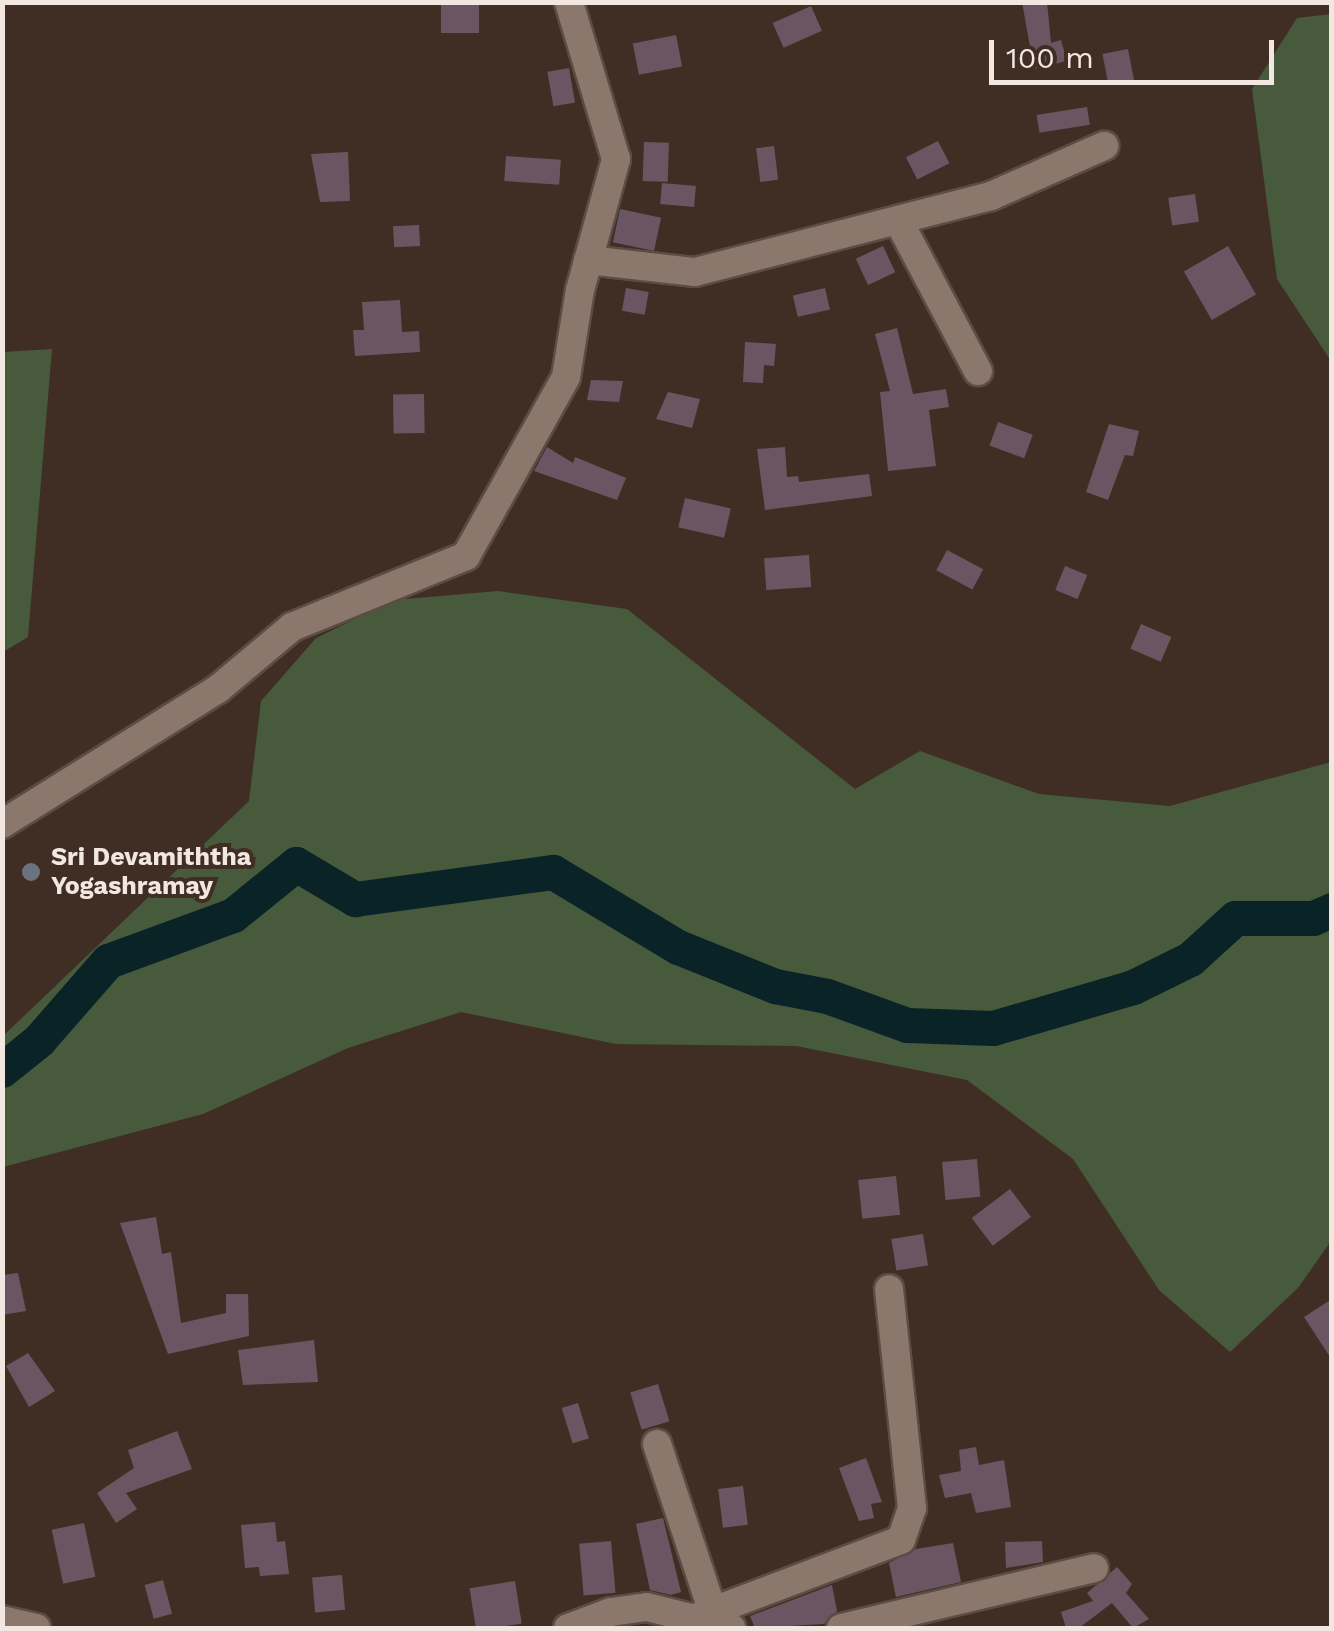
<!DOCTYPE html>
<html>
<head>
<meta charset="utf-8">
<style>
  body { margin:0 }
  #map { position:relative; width:1334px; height:1631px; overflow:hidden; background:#402e24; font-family:"Work Sans",sans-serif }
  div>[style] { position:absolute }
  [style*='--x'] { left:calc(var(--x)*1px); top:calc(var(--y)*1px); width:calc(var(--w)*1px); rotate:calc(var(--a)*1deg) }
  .green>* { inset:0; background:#475a3c }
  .river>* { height:35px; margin:-17.5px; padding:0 17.5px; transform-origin:17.5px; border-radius:17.5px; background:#0a2326 }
  .building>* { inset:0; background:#6a5662; transform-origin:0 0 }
  .roads { filter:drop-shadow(2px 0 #5b4c44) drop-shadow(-2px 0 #5b4c44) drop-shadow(0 2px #5b4c44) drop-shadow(0 -2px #5b4c44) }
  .minor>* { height:28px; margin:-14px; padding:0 14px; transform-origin:14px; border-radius:14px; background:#8c776c }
  .dots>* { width:28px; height:28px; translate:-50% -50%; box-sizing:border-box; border:5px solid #402e24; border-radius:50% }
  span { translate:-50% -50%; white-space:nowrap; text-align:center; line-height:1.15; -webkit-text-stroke:8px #402e24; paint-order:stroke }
  .poi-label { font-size:25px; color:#f3e7e1; font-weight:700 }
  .left { translate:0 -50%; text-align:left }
  .frame { position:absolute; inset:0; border:5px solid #f3e7e1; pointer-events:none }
  .scale { position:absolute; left:989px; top:40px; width:285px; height:45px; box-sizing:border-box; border:5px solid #f3e7e1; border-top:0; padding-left:12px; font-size:30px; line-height:35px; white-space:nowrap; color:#f3e7e1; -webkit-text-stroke:8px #402e24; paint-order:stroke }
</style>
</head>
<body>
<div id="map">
  <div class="green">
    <i style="clip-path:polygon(1331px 14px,1332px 14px,1331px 361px,1277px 279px,1252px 89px,1297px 18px)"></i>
    <i style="clip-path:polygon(52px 349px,28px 637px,3px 652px,3px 352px)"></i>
    <i style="clip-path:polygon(498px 591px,627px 609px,855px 789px,920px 751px,1039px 794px,1170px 806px,1331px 762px,1331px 1241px,1298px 1288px,1230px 1352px,1159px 1290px,1073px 1159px,967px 1080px,796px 1046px,616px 1044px,461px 1012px,348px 1048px,203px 1114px,3px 1167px,2px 1037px,249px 801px,261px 701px,316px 638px,394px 600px)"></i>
  </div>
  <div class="river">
    <i style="--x:2;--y:1070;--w:48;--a:-39"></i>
    <i style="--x:39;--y:1040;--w:105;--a:-48.9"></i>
    <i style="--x:108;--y:961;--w:133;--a:-20.2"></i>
    <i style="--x:233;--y:915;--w:81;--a:-39"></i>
    <i style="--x:296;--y:864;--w:69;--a:30.7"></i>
    <i style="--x:355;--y:899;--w:200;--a:-7.8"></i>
    <i style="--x:553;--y:872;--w:146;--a:31"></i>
    <i style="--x:678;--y:947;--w:105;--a:21.9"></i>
    <i style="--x:775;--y:986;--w:53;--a:10.9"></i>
    <i style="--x:827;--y:996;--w:85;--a:19.9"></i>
    <i style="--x:907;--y:1025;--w:86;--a:2"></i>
    <i style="--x:993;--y:1028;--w:146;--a:-16.3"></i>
    <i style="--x:1133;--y:987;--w:64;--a:-26.2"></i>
    <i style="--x:1190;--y:959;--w:61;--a:-42.3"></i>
    <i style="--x:1235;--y:918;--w:78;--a:0"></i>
    <i style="--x:1313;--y:918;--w:21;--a:-23"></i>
  </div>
  <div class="building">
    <i style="left:441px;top:2px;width:38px;height:31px"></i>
    <i style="clip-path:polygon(1022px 2px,1047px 2px,1051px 43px,1061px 40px,1067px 61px,1034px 69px)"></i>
    <i style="left:811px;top:6px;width:27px;height:42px;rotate:66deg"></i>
    <i style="left:676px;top:35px;width:32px;height:44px;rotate:79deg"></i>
    <i style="left:1128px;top:49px;width:32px;height:26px;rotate:79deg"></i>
    <i style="left:569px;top:68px;width:35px;height:22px;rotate:80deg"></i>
    <i style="left:1087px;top:107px;width:18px;height:51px;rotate:81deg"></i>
    <i style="left:938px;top:141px;width:25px;height:36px;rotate:63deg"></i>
    <i style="left:644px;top:142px;width:25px;height:39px;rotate:2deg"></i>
    <i style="left:774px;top:146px;width:34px;height:18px;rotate:83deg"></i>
    <i style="clip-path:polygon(348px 152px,350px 201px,320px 202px,311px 154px)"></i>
    <i style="left:506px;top:156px;width:55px;height:25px;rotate:4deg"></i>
    <i style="left:662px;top:183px;width:34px;height:21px;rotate:5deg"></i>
    <i style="left:1195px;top:194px;width:28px;height:27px;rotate:82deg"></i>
    <i style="left:620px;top:209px;width:42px;height:34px;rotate:12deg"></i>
    <i style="left:419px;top:225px;width:21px;height:26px;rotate:87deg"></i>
    <i style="left:883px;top:246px;width:29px;height:30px;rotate:65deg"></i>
    <i style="left:1228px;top:246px;width:56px;height:51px;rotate:60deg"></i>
    <i style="left:626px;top:288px;width:23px;height:23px;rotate:10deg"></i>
    <i style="left:825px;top:288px;width:22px;height:33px;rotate:77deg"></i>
    <i style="clip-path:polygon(400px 300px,402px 332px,419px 331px,420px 352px,355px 356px,353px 330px,364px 330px,362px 302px)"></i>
    <i style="clip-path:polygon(897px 328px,913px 394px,946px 389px,949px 407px,929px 410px,936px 466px,888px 471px,880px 392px,890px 391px,875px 334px)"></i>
    <i style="clip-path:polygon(745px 342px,776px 344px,774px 366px,764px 365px,763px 383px,743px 382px)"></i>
    <i style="clip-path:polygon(591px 380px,623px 381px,619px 402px,587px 400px)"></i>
    <i style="clip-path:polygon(668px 392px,700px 399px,692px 428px,656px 419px)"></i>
    <i style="left:424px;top:394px;width:39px;height:31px;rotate:89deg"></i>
    <i style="left:998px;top:422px;width:37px;height:25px;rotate:20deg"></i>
    <i style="clip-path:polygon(1109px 424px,1139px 431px,1133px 456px,1125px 455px,1108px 500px,1086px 492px)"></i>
    <i style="clip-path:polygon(547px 447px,573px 463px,575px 457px,626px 478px,617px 500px,534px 471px)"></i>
    <i style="clip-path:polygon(785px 447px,787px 477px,798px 476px,799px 482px,869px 474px,872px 496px,765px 510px,757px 449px)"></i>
    <i style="left:685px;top:498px;width:47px;height:30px;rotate:13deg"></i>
    <i style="left:947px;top:550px;width:41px;height:23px;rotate:28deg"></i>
    <i style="left:809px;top:555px;width:32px;height:45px;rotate:86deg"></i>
    <i style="left:1065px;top:566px;width:24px;height:26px;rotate:22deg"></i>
    <i style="left:1141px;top:624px;width:33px;height:27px;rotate:23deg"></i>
    <i style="left:977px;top:1159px;width:38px;height:35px;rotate:85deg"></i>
    <i style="left:896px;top:1176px;width:39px;height:38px;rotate:84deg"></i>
    <i style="left:1010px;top:1189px;width:35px;height:48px;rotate:53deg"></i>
    <i style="clip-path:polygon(156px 1217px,162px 1254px,171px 1252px,181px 1323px,226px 1313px,226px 1294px,248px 1294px,249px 1336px,168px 1354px,120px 1223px)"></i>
    <i style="left:923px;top:1234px;width:32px;height:32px;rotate:81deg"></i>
    <i style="clip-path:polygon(18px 1273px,26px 1311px,2px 1315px,2px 1275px)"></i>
    <i style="clip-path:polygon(1332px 1299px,1332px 1360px,1304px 1317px)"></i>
    <i style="clip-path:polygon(314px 1340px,318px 1382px,243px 1385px,238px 1350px)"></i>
    <i style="clip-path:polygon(28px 1353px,55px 1391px,29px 1407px,6px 1366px)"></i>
    <i style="left:658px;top:1384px;width:39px;height:29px;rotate:73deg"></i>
    <i style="left:578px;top:1403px;width:37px;height:17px;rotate:73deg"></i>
    <i style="clip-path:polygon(177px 1431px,192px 1469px,126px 1493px,137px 1509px,116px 1523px,97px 1493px,134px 1468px,128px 1450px)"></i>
    <i style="clip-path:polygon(976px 1447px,979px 1465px,1004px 1460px,1011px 1507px,976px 1513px,971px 1493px,945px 1498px,939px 1475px,961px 1471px,959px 1450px)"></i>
    <i style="clip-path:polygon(866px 1458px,882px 1502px,871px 1504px,874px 1518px,859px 1521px,839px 1468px)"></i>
    <i style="left:743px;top:1486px;width:39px;height:25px;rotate:83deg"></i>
    <i style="clip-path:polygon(663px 1518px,681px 1592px,671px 1595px,650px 1590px,636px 1524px)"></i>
    <i style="clip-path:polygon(275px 1522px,277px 1542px,285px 1541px,289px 1574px,260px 1576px,259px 1567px,245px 1568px,241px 1525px)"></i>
    <i style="left:84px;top:1523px;width:55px;height:33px;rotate:78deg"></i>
    <i style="left:611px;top:1541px;width:52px;height:32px;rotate:85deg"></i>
    <i style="clip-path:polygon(1042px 1541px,1043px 1562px,1006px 1568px,1005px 1542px)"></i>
    <i style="clip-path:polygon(953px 1543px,961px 1582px,896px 1597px,889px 1563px,916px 1549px)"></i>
    <i style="clip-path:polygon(1117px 1567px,1132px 1584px,1126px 1593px,1149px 1619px,1133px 1628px,1112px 1603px,1079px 1628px,1066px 1628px,1061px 1612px,1093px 1601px,1087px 1593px)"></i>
    <i style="left:342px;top:1575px;width:35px;height:30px;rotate:85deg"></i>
    <i style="left:163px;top:1580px;width:35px;height:19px;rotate:75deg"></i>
    <i style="left:515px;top:1581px;width:43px;height:46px;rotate:81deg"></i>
    <i style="clip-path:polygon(832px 1585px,837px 1611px,824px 1624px,755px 1628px,750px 1616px)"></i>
  </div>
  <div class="roads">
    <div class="minor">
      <i style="--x:898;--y:220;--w:171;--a:62.1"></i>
      <i style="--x:588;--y:260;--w:108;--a:6.4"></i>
      <i style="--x:695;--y:272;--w:306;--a:-14.4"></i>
      <i style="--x:991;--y:196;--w:124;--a:-23.9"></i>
      <i style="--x:2;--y:824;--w:255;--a:-32"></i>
      <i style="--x:218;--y:689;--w:97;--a:-40"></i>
      <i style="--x:292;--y:627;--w:188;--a:-22.2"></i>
      <i style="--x:466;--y:556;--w:205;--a:-60.8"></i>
      <i style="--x:566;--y:377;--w:88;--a:-80.9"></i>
      <i style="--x:580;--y:290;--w:136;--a:-74.6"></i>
      <i style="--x:616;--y:159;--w:164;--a:-106.7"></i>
      <i style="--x:657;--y:1444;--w:177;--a:71.6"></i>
      <i style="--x:697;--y:1617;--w:218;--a:-20.7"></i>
      <i style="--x:901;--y:1540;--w:34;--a:-71"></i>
      <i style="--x:912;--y:1508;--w:220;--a:-96"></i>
      <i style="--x:2;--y:1620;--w:35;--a:13"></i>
      <i style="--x:568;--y:1628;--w:46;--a:-20.4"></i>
      <i style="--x:611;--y:1612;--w:36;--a:-8"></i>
      <i style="--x:647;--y:1607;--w:87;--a:14"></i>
      <i style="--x:841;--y:1628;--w:260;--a:-13.3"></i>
    </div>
  </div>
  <div class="dots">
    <i style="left:31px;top:872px;background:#6b7280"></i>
  </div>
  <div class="poi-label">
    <span class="left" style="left:51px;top:872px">Sri Devamiththa<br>Yogashramay</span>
  </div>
  <div class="frame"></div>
  <div class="scale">100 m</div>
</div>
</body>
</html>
